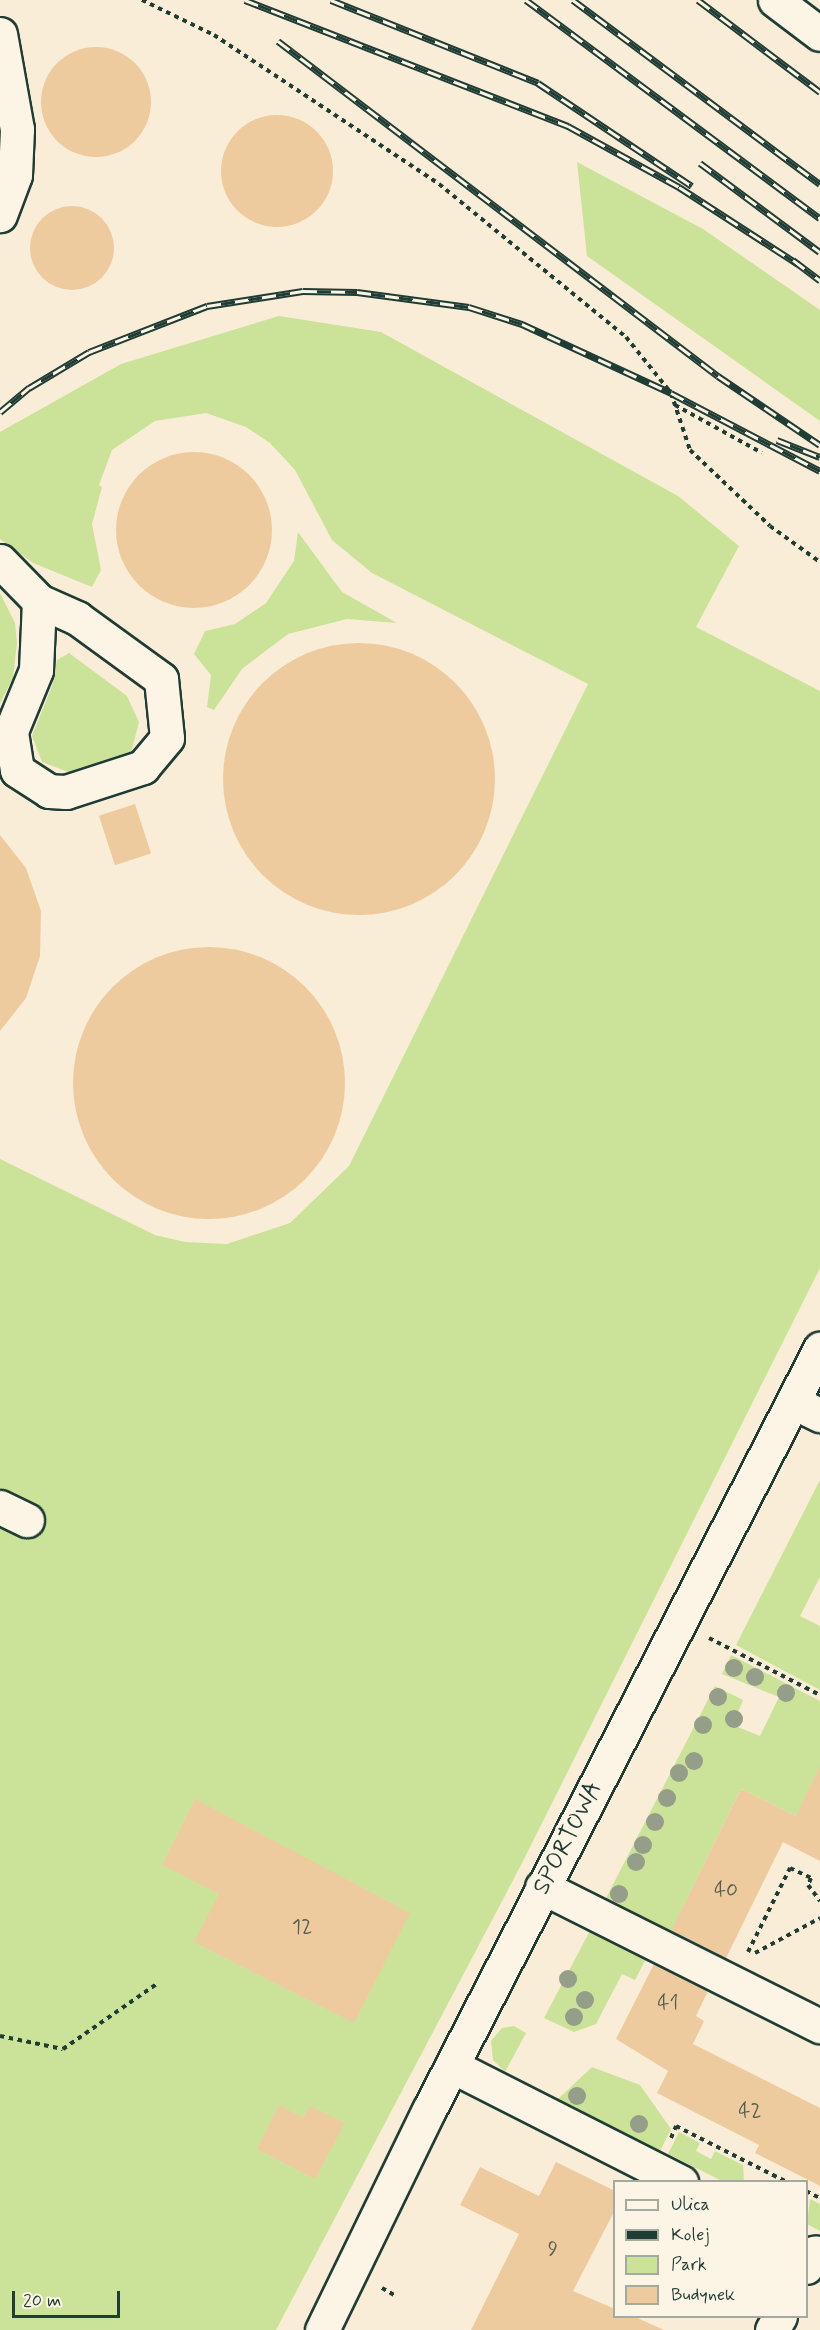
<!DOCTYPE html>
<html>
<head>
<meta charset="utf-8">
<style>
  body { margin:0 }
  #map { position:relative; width:820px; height:2330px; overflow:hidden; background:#f9edd7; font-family:Mynerve,sans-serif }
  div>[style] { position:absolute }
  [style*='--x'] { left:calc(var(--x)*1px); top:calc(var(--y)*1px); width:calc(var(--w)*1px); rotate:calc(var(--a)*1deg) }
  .green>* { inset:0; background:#cbe399 }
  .building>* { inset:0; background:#eecb9f; transform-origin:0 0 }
  .round { border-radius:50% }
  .path>* { height:4px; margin-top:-2px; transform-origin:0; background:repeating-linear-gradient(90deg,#1f3d34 0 4.5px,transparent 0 9px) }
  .roads { filter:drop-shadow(2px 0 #1f3d34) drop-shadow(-2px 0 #1f3d34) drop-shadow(0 2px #1f3d34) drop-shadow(0 -2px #1f3d34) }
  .minor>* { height:33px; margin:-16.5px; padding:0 16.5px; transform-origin:16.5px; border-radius:16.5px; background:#fcf5e5 }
  .rail>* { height:7px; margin-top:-3.5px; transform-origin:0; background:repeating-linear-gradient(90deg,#fcf5e5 0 14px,#1f3d34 0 28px); box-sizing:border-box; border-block:2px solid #1f3d34 }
  .trees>* { width:18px; height:18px; margin:-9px; border-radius:50%; background:#949e88 }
  span { translate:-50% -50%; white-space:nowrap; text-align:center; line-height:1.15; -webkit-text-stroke:6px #fcf5e5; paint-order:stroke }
  .number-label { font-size:21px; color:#53604f }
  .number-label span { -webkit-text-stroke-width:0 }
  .street-label { font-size:24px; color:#1f3d34 }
  .legend { position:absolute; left:613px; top:2180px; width:195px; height:138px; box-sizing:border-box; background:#fcf5e5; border:2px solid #a4ab9e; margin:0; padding:8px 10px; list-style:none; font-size:18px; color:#1f3d34 }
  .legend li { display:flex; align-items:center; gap:12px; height:30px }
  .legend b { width:30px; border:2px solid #a4ab9e }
  .scale { position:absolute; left:12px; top:2291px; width:108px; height:27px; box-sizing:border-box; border:3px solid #1f3d34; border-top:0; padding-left:8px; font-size:18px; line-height:21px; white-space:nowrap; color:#1f3d34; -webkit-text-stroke:4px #fcf5e5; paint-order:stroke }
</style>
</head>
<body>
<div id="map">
  <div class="green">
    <i style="clip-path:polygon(577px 162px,703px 229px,820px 310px,820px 421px,587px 256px)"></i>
    <i style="clip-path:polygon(279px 316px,381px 332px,678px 496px,739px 546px,696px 627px,820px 691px,820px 1268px,521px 1865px,276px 2330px,0 2330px,0 1159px,155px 1235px,185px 1242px,227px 1244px,290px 1223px,349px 1166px,588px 684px,372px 573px,332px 540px,295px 470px,270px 443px,246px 427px,206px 413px,155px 421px,112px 450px,99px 485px,102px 487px,92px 524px,101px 570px,92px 587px,33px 563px,0 539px,0 432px,121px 364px)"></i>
    <i style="clip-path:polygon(298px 532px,342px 592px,397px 623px,347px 619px,288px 634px,242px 669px,214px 710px,207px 707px,211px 675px,194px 654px,205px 631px,235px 624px,266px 603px,294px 561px)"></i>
    <i style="clip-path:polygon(0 593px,15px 623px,17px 643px,13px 677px,0 704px)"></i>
    <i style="clip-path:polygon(69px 653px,127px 696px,139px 722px,131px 753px,71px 773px,42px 762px,32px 736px,52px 686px,57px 660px)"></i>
    <i style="clip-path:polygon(820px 1480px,820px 1577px,800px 1616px,820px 1626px,820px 1690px,736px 1645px)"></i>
    <i style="clip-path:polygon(731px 1655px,820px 1701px,820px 1794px,796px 1816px,741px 1789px,671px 1932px,604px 1902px,715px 1686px,743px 1700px,733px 1725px,760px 1736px,779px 1697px,722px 1674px)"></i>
    <i style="clip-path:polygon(594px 1923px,651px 1949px,635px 1980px,622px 1974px,596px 2024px,574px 2032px,544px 2018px)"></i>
    <i style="clip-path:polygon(514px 2026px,526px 2033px,505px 2072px,493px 2060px,491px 2041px,502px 2028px)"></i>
    <i style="clip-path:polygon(592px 2067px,640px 2085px,671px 2129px,660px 2151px,558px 2099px)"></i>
    <i style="clip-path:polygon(679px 2132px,700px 2143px,696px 2151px,711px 2159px,715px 2151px,743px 2165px,744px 2181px,722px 2181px,668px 2154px)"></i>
    <i style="clip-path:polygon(810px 2199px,820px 2204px,820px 2231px,807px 2224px)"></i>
  </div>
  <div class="building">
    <i class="round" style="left:41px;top:47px;width:110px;height:110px"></i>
    <i class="round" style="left:221px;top:115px;width:112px;height:112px"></i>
    <i class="round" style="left:30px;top:206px;width:84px;height:84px"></i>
    <i class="round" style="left:116px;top:452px;width:156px;height:156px"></i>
    <i class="round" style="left:223px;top:643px;width:272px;height:272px"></i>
    <i style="left:135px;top:804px;width:52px;height:38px;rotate:72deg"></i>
    <i style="clip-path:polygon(0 835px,26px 868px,41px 911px,40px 956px,26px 998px,0 1031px)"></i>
    <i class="round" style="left:73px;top:947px;width:272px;height:272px"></i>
    <i style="clip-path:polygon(820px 1766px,820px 1861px,783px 1842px,726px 1958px,671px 1931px,741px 1789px,796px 1816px)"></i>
    <i style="clip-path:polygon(195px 1799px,410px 1913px,354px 2023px,194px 1942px,219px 1894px,162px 1865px)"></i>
    <i style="clip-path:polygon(654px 1964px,708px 1991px,696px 2016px,704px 2021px,693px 2044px,820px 2108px,820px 2186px,755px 2153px,759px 2145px,657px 2093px,668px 2071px,616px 2039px)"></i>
    <i style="clip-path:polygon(279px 2105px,303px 2118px,310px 2106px,345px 2123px,315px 2179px,257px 2149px)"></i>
    <i style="clip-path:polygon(556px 2162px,615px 2191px,615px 2210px,573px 2291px,615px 2309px,615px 2316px,633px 2316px,664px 2330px,471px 2330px,519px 2234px,460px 2205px,480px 2167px,539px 2196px)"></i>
  </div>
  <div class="path">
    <i style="--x:142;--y:0;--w:80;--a:25.9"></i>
    <i style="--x:214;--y:35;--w:270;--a:33.5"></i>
    <i style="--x:439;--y:184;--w:242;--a:39.3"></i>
    <i style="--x:626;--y:337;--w:72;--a:51.2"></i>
    <i style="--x:671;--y:393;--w:60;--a:71.6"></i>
    <i style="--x:690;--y:450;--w:110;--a:43.5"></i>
    <i style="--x:770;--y:526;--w:62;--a:35.8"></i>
    <i style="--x:675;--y:405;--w:99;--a:28.9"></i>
    <i style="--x:709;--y:1638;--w:125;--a:27.2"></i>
    <i style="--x:748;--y:1952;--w:94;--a:-63.4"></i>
    <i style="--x:790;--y:1868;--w:23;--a:25"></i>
    <i style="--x:811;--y:1878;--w:8;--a:113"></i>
    <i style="--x:808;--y:1885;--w:20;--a:53"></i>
    <i style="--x:755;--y:1953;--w:74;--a:-28.3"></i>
    <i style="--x:0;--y:2036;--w:64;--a:11.7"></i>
    <i style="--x:63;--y:2049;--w:116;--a:-34.8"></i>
    <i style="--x:671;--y:2138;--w:13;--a:-67"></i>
    <i style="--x:676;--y:2126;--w:124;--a:26.8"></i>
    <i style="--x:806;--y:2191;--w:16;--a:27"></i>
    <i style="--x:382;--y:2288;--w:16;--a:30"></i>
  </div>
  <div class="roads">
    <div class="minor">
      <i style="--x:775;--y:0;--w:56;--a:37.1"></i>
      <i style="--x:0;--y:34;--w:97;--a:79.9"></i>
      <i style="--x:17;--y:129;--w:46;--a:92.5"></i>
      <i style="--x:15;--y:175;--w:43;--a:110.6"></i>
      <i style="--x:0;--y:561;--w:56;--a:45.7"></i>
      <i style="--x:39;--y:601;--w:42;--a:24.1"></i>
      <i style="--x:77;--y:618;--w:104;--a:36"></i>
      <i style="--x:161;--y:679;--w:59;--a:84.2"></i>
      <i style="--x:167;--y:738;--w:38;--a:130"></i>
      <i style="--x:143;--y:767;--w:81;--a:162"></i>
      <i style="--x:66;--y:792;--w:17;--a:-177"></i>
      <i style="--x:49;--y:791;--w:38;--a:-147"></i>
      <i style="--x:17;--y:770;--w:39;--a:-99"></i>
      <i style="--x:11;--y:731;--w:66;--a:-67.7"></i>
      <i style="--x:36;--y:670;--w:69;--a:-87.5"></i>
      <i style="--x:793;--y:1402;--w:30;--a:26"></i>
      <i style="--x:0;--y:1507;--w:30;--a:26"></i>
      <i style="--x:542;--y:1887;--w:311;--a:26.6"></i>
      <i style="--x:452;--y:2066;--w:257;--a:26.9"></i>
      <i style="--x:806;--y:2267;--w:17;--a:-59"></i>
      <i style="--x:322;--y:2330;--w:245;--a:-64.1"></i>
      <i style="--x:429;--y:2110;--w:856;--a:-62.81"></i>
      <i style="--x:772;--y:2330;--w:16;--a:-60"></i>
    </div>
  </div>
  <div class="rail">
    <i style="--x:245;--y:0;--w:347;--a:21.3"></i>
    <i style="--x:568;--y:126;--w:127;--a:28.8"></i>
    <i style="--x:679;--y:187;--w:142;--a:32.9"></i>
    <i style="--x:331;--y:0;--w:223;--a:21.8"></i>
    <i style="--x:538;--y:83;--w:185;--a:33.8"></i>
    <i style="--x:526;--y:0;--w:366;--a:36.6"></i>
    <i style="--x:573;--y:0;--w:308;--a:36.7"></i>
    <i style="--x:698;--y:0;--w:153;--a:37"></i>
    <i style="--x:278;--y:41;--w:553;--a:37.28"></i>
    <i style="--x:718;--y:376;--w:123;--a:34.1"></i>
    <i style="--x:700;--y:163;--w:149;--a:36.6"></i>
    <i style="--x:793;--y:260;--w:34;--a:37"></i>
    <i style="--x:0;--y:412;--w:38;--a:-40"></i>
    <i style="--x:29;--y:388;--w:70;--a:-31"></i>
    <i style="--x:89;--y:352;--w:127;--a:-21.3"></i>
    <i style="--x:207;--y:306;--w:97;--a:-8.9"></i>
    <i style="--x:303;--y:291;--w:54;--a:1.1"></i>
    <i style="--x:357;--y:292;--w:113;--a:7.6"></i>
    <i style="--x:469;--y:307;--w:56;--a:17.8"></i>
    <i style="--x:522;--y:324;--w:164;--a:24.8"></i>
    <i style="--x:671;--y:393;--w:168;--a:27.6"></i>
    <i style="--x:777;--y:440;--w:46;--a:21.6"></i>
  </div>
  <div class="trees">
    <i style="left:734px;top:1668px"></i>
    <i style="left:755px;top:1677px"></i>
    <i style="left:786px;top:1693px"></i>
    <i style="left:718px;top:1697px"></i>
    <i style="left:734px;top:1719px"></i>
    <i style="left:703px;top:1725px"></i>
    <i style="left:694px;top:1761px"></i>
    <i style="left:679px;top:1773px"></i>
    <i style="left:667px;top:1798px"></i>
    <i style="left:655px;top:1822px"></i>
    <i style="left:643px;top:1845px"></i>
    <i style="left:636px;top:1862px"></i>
    <i style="left:619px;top:1894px"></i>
    <i style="left:568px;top:1979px"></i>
    <i style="left:585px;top:2000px"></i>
    <i style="left:574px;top:2017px"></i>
    <i style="left:577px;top:2096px"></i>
    <i style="left:639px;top:2124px"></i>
  </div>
  <div class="number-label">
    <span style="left:726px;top:1890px">40</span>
    <span style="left:302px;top:1927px">12</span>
    <span style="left:668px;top:2003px">41</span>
    <span style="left:750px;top:2111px">42</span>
    <span style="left:553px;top:2249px">9</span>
  </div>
  <div class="street-label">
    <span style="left:568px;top:1838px;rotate:-63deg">SPORTOWA</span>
  </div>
  <ul class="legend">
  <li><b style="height:8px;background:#fcf5e5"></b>Ulica</li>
  <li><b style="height:8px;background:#1f3d34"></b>Kolej</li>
  <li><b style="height:16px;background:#cbe399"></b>Park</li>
  <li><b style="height:16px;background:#eecb9f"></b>Budynek</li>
  </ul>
  <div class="scale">20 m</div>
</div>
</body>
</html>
